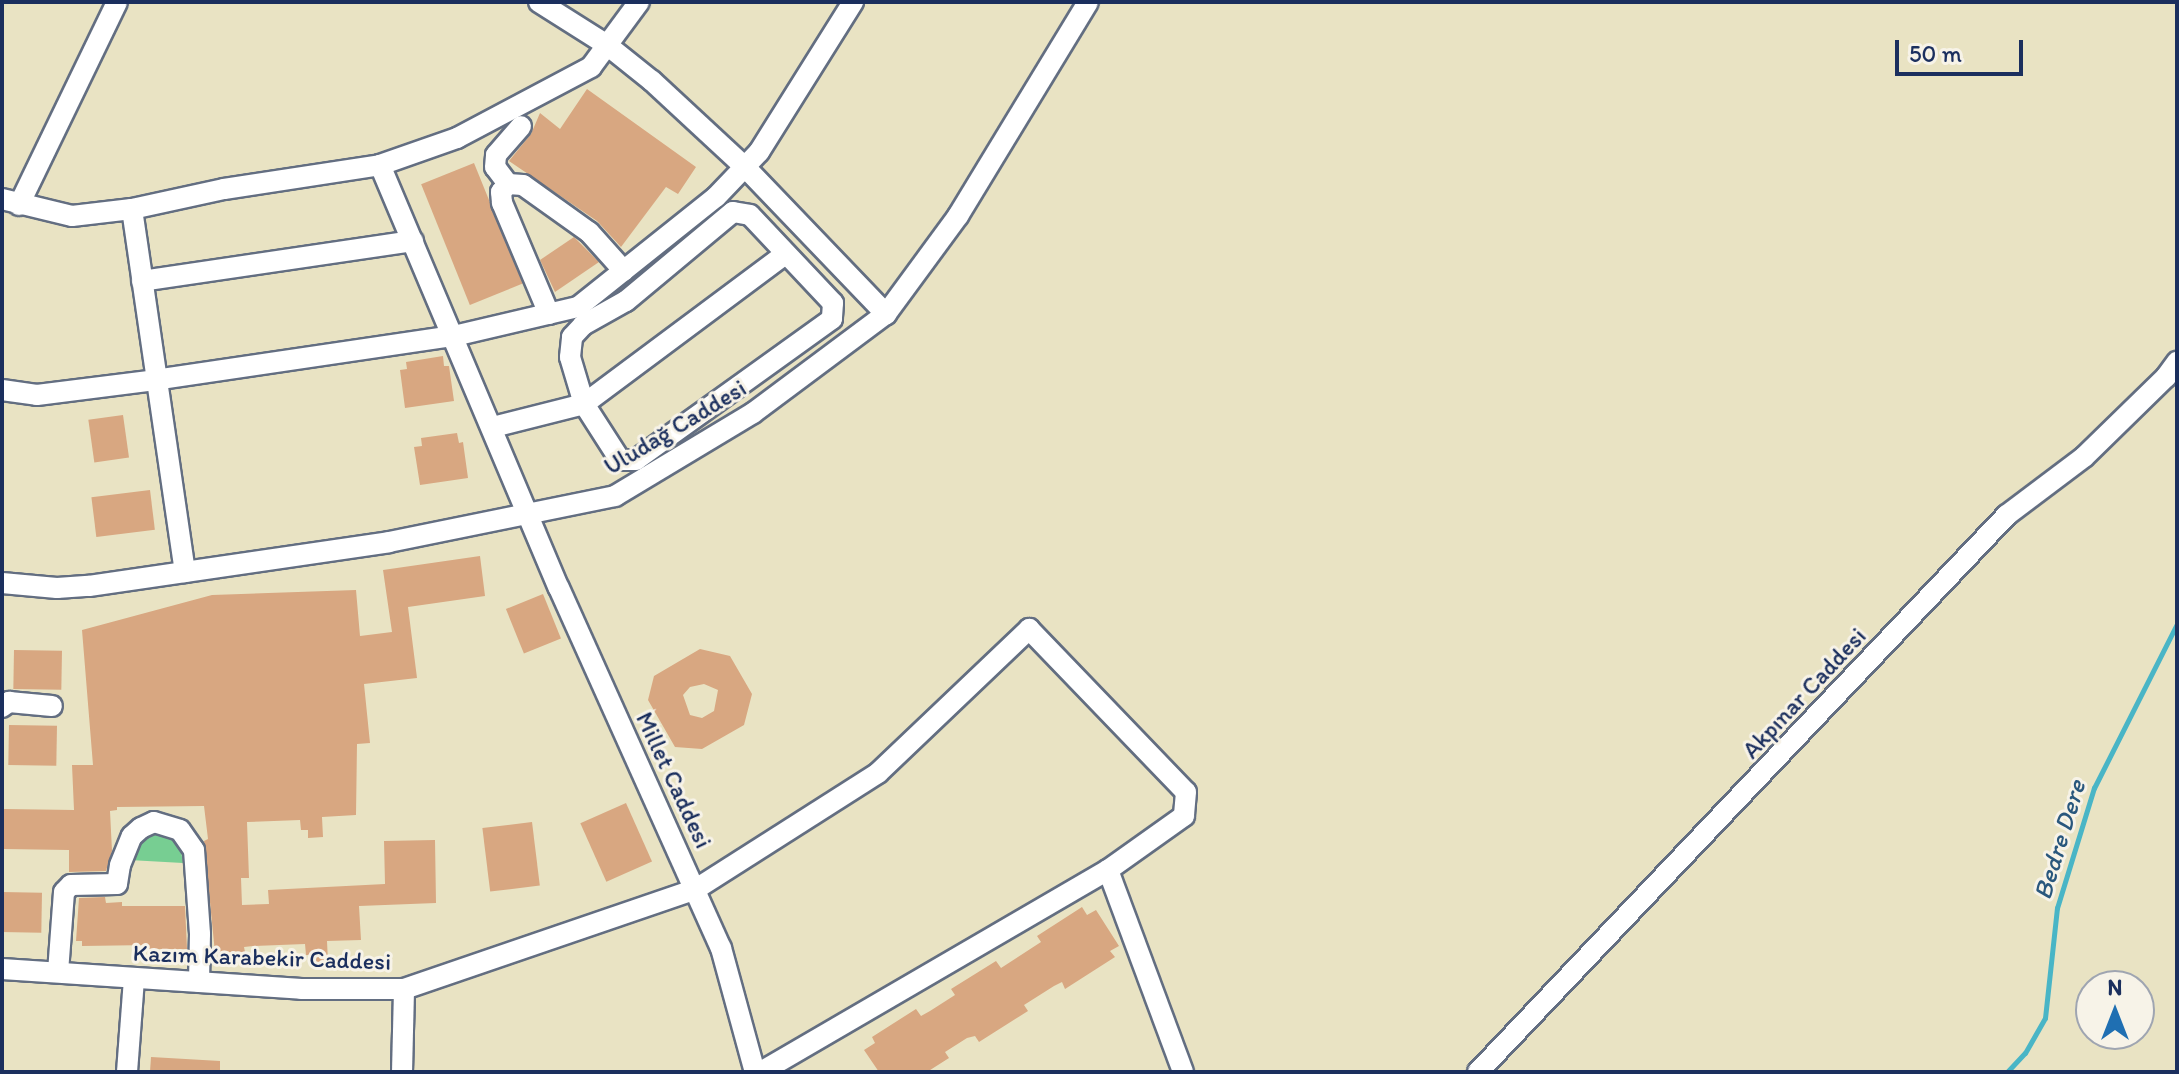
<!DOCTYPE html>
<html>
<head>
<meta charset="utf-8">
<style>
  body { margin:0 }
  #map { position:relative; width:2179px; height:1074px; overflow:hidden; background:#e9e3c3; font-family:Itim,sans-serif }
  div>[style] { position:absolute }
  [style*='--x'] { left:calc(var(--x)*1px); top:calc(var(--y)*1px); width:calc(var(--w)*1px); rotate:calc(var(--a)*1deg) }
  .green>* { inset:0; background:#77ce92 }
  .stream>* { height:5px; margin:-2.5px; padding:0 2.5px; transform-origin:2.5px; border-radius:2.5px; background:#49b5c6 }
  .building>* { inset:0; background:#d8a781; transform-origin:0 0 }
  .roads { filter:drop-shadow(2px 0 #636e81) drop-shadow(-2px 0 #636e81) drop-shadow(0 2px #636e81) drop-shadow(0 -2px #636e81) }
  .minor>* { height:20px; margin:-10px; padding:0 10px; transform-origin:10px; border-radius:10px; background:#fff }
  span { translate:-50% -50%; white-space:nowrap; text-align:center; line-height:1.15; -webkit-text-stroke:6px #f7f3e8; paint-order:stroke }
  .street-label { font-size:24px; color:#1b2f5e }
  .water-label { font-size:26px; color:#29577d; font-style:italic }
  .frame { position:absolute; inset:0; border:4px solid #1b2f5e; pointer-events:none }
  .north { position:absolute; left:2075px; top:970px; width:80px; height:80px; box-sizing:border-box; background:#f7f3e8; border:2px solid #9fa5b1; border-radius:50%; rotate:0deg; font-size:22px; font-weight:700; line-height:32px; text-align:center; color:#1b2f5e }
  .north::after { content:''; display:block; margin:auto; width:28px; height:36px; background:#1f6fb2; clip-path:polygon(50% 0,100% 100%,50% 72%,0 100%) }
  .scale { position:absolute; left:1895px; top:40px; width:128px; height:36px; box-sizing:border-box; border:4px solid #1b2f5e; border-top:0; padding-left:10px; font-size:24px; line-height:28px; white-space:nowrap; color:#1b2f5e; -webkit-text-stroke:6px #f7f3e8; paint-order:stroke }
</style>
</head>
<body>
<div id="map">
  <div class="green">
    <i style="clip-path:polygon(158px 831px,180px 844px,183px 863px,129px 860px,145px 834px)"></i>
  </div>
  <div class="stream">
    <i style="--x:2007;--y:1072;--w:26;--a:-47"></i>
    <i style="--x:2025;--y:1053;--w:40;--a:-60.3"></i>
    <i style="--x:2045;--y:1018;--w:111;--a:-83.8"></i>
    <i style="--x:2057;--y:908;--w:126;--a:-72.9"></i>
    <i style="--x:2094;--y:788;--w:184;--a:-63.2"></i>
  </div>
  <div class="building">
    <i style="clip-path:polygon(587px 89px,696px 167px,678px 194px,666px 187px,621px 247px,597px 221px,509px 161px,531px 134px,540px 113px,560px 129px)"></i>
    <i style="left:474px;top:163px;width:130px;height:57px;rotate:68deg"></i>
    <i style="clip-path:polygon(574px 237px,599px 262px,555px 292px,540px 260px)"></i>
    <i style="clip-path:polygon(443px 356px,444px 366px,449px 366px,454px 401px,405px 408px,400px 370px,407px 369px,406px 362px)"></i>
    <i style="left:123px;top:415px;width:43px;height:35px;rotate:82deg"></i>
    <i style="clip-path:polygon(457px 433px,459px 443px,463px 442px,468px 478px,420px 485px,414px 447px,422px 446px,421px 438px)"></i>
    <i style="left:150px;top:490px;width:40px;height:59px;rotate:83deg"></i>
    <i style="clip-path:polygon(480px 556px,485px 596px,408px 607px,417px 678px,364px 684px,370px 743px,357px 744px,356px 815px,322px 817px,323px 837px,308px 838px,308px 830px,301px 830px,300px 820px,247px 822px,249px 878px,241px 878px,242px 905px,269px 904px,268px 890px,385px 884px,384px 841px,435px 840px,436px 903px,359px 906px,361px 940px,327px 941px,328px 962px,313px 962px,313px 955px,306px 955px,305px 944px,253px 946px,244px 947px,245px 952px,215px 953px,204px 841px,208px 839px,204px 806px,117px 807px,117px 810px,110px 811px,112px 851px,106px 871px,69px 872px,69px 850px,4px 849px,4px 809px,74px 810px,72px 765px,93px 765px,82px 630px,212px 595px,356px 590px,360px 636px,392px 632px,383px 570px)"></i>
    <i style="left:543px;top:594px;width:48px;height:40px;rotate:68deg"></i>
    <i style="clip-path:polygon(evenodd,700px 649px,730px 656px,752px 694px,744px 725px,702px 749px,675px 747px,648px 700px,654px 676px,700px 649px,704px 684px,718px 690px,714px 711px,702px 718px,690px 715px,683px 695px,690px 687px,704px 684px)"></i>
    <i style="left:14px;top:650px;width:48px;height:39px;rotate:1deg"></i>
    <i style="left:9px;top:725px;width:48px;height:40px;rotate:1deg"></i>
    <i style="left:626px;top:803px;width:64px;height:50px;rotate:66deg"></i>
    <i style="left:532px;top:822px;width:64px;height:50px;rotate:83deg"></i>
    <i style="left:2px;top:892px;width:40px;height:40px;rotate:1deg"></i>
    <i style="clip-path:polygon(105px 897px,106px 903px,122px 902px,122px 906px,185px 906px,187px 949px,149px 949px,149px 945px,82px 946px,82px 941px,76px 941px,79px 898px)"></i>
    <i style="clip-path:polygon(1082px 907px,1087px 915px,1096px 910px,1119px 946px,1110px 951px,1115px 957px,1065px 989px,1062px 982px,1054px 986px,1024px 1005px,1028px 1011px,979px 1042px,975px 1036px,967px 1038px,945px 1052px,949px 1058px,927px 1072px,879px 1072px,864px 1050px,875px 1043px,872px 1037px,916px 1009px,921px 1016px,930px 1011px,955px 995px,951px 989px,996px 961px,1001px 968px,1041px 942px,1037px 936px)"></i>
    <i style="clip-path:polygon(151px 1057px,220px 1061px,220px 1072px,150px 1072px)"></i>
  </div>
  <div class="roads">
    <div class="minor">
      <i style="--x:539;--y:2;--w:80;--a:32.3"></i>
      <i style="--x:607;--y:45;--w:58;--a:38.7"></i>
      <i style="--x:652;--y:81;--w:127;--a:42.8"></i>
      <i style="--x:745;--y:167;--w:204;--a:46.2"></i>
      <i style="--x:380;--y:165;--w:459;--a:67.1"></i>
      <i style="--x:559;--y:588;--w:395;--a:65.8"></i>
      <i style="--x:721;--y:948;--w:129;--a:74.7"></i>
      <i style="--x:508;--y:184;--w:21;--a:-127"></i>
      <i style="--x:495;--y:167;--w:12;--a:-85"></i>
      <i style="--x:496;--y:155;--w:38;--a:-49"></i>
      <i style="--x:2;--y:199;--w:72;--a:13.7"></i>
      <i style="--x:72;--y:216;--w:60;--a:-6.7"></i>
      <i style="--x:132;--y:209;--w:94;--a:-12.3"></i>
      <i style="--x:224;--y:189;--w:158;--a:-8.7"></i>
      <i style="--x:380;--y:165;--w:82;--a:-19.3"></i>
      <i style="--x:457;--y:138;--w:152;--a:-27.9"></i>
      <i style="--x:591;--y:67;--w:81;--a:-53.6"></i>
      <i style="--x:19;--y:205;--w:225;--a:-64.2"></i>
      <i style="--x:132;--y:209;--w:367;--a:81.7"></i>
      <i style="--x:733;--y:212;--w:17;--a:10"></i>
      <i style="--x:750;--y:215;--w:121;--a:46.7"></i>
      <i style="--x:833;--y:303;--w:16;--a:94"></i>
      <i style="--x:832;--y:319;--w:241;--a:144.3"></i>
      <i style="--x:636;--y:460;--w:16;--a:180"></i>
      <i style="--x:620;--y:460;--w:67;--a:-122.7"></i>
      <i style="--x:584;--y:404;--w:49;--a:-106.6"></i>
      <i style="--x:570;--y:357;--w:20;--a:-84"></i>
      <i style="--x:572;--y:337;--w:16;--a:-47"></i>
      <i style="--x:583;--y:325;--w:49;--a:-29.2"></i>
      <i style="--x:626;--y:301;--w:139;--a:-39.8"></i>
      <i style="--x:142;--y:281;--w:274;--a:-8.4"></i>
      <i style="--x:549;--y:314;--w:121;--a:-112.9"></i>
      <i style="--x:502;--y:203;--w:11;--a:-95"></i>
      <i style="--x:501;--y:192;--w:11;--a:-49"></i>
      <i style="--x:508;--y:184;--w:15;--a:4"></i>
      <i style="--x:523;--y:185;--w:81;--a:35.5"></i>
      <i style="--x:589;--y:232;--w:52;--a:48.1"></i>
      <i style="--x:2;--y:390;--w:35;--a:8"></i>
      <i style="--x:37;--y:395;--w:119;--a:-7.2"></i>
      <i style="--x:155;--y:380;--w:302;--a:-8.4"></i>
      <i style="--x:454;--y:336;--w:127;--a:-13.2"></i>
      <i style="--x:578;--y:307;--w:176;--a:-38.6"></i>
      <i style="--x:716;--y:197;--w:62;--a:-46.3"></i>
      <i style="--x:759;--y:152;--w:177;--a:-57.9"></i>
      <i style="--x:493;--y:427;--w:94;--a:-14.2"></i>
      <i style="--x:584;--y:404;--w:249;--a:-36.7"></i>
      <i style="--x:2;--y:583;--w:55;--a:5.2"></i>
      <i style="--x:57;--y:588;--w:32;--a:-4"></i>
      <i style="--x:89;--y:586;--w:303;--a:-8.3"></i>
      <i style="--x:389;--y:542;--w:231;--a:-11.5"></i>
      <i style="--x:615;--y:496;--w:161;--a:-31"></i>
      <i style="--x:753;--y:413;--w:166;--a:-36.7"></i>
      <i style="--x:886;--y:314;--w:122;--a:-53.7"></i>
      <i style="--x:958;--y:216;--w:250;--a:-58.7"></i>
      <i style="--x:2;--y:707;--w:9;--a:-36"></i>
      <i style="--x:9;--y:702;--w:43;--a:5.3"></i>
      <i style="--x:1108;--y:870;--w:215;--a:69.6"></i>
      <i style="--x:2;--y:969;--w:300;--a:3.8"></i>
      <i style="--x:301;--y:989;--w:103;--a:0"></i>
      <i style="--x:404;--y:989;--w:309;--a:-18.9"></i>
      <i style="--x:696;--y:889;--w:216;--a:-32.5"></i>
      <i style="--x:878;--y:773;--w:209;--a:-43.6"></i>
      <i style="--x:1029;--y:629;--w:226;--a:46.1"></i>
      <i style="--x:1186;--y:792;--w:24;--a:95"></i>
      <i style="--x:1184;--y:816;--w:93;--a:144.6"></i>
      <i style="--x:1108;--y:870;--w:402;--a:149.8"></i>
      <i style="--x:58;--y:972;--w:80;--a:-85.7"></i>
      <i style="--x:64;--y:892;--w:10;--a:-45"></i>
      <i style="--x:71;--y:885;--w:46;--a:-1.2"></i>
      <i style="--x:117;--y:884;--w:19;--a:-81"></i>
      <i style="--x:120;--y:865;--w:31;--a:-68"></i>
      <i style="--x:132;--y:836;--w:12;--a:-42"></i>
      <i style="--x:141;--y:828;--w:14;--a:-25"></i>
      <i style="--x:154;--y:822;--w:27;--a:17"></i>
      <i style="--x:180;--y:830;--w:24;--a:55"></i>
      <i style="--x:194;--y:850;--w:84;--a:85.9"></i>
      <i style="--x:200;--y:934;--w:48;--a:91.2"></i>
      <i style="--x:127;--y:1072;--w:94;--a:-85.7"></i>
      <i style="--x:402;--y:1072;--w:83;--a:-88.6"></i>
      <i style="--x:1478;--y:1072;--w:768;--a:-46.48"></i>
      <i style="--x:2007;--y:515;--w:96;--a:-37"></i>
      <i style="--x:2084;--y:457;--w:115;--a:-44.3"></i>
      <i style="--x:2166;--y:377;--w:19;--a:-54"></i>
    </div>
  </div>
  <div class="street-label">
    <span style="left:675px;top:427px;rotate:-31deg">Uludağ Caddesi</span>
    <span style="left:1804px;top:693px;rotate:-47deg">Akpınar Caddesi</span>
    <span style="left:674px;top:780px;rotate:65deg">Millet Caddesi</span>
    <span style="left:262px;top:957px;rotate:2deg">Kazım Karabekir Caddesi</span>
  </div>
  <div class="water-label">
    <span style="left:2060px;top:840px;rotate:-73deg">Bedre Dere</span>
  </div>
  <div class="frame"></div>
  <div class="north">N</div>
  <div class="scale">50 m</div>
</div>
</body>
</html>
